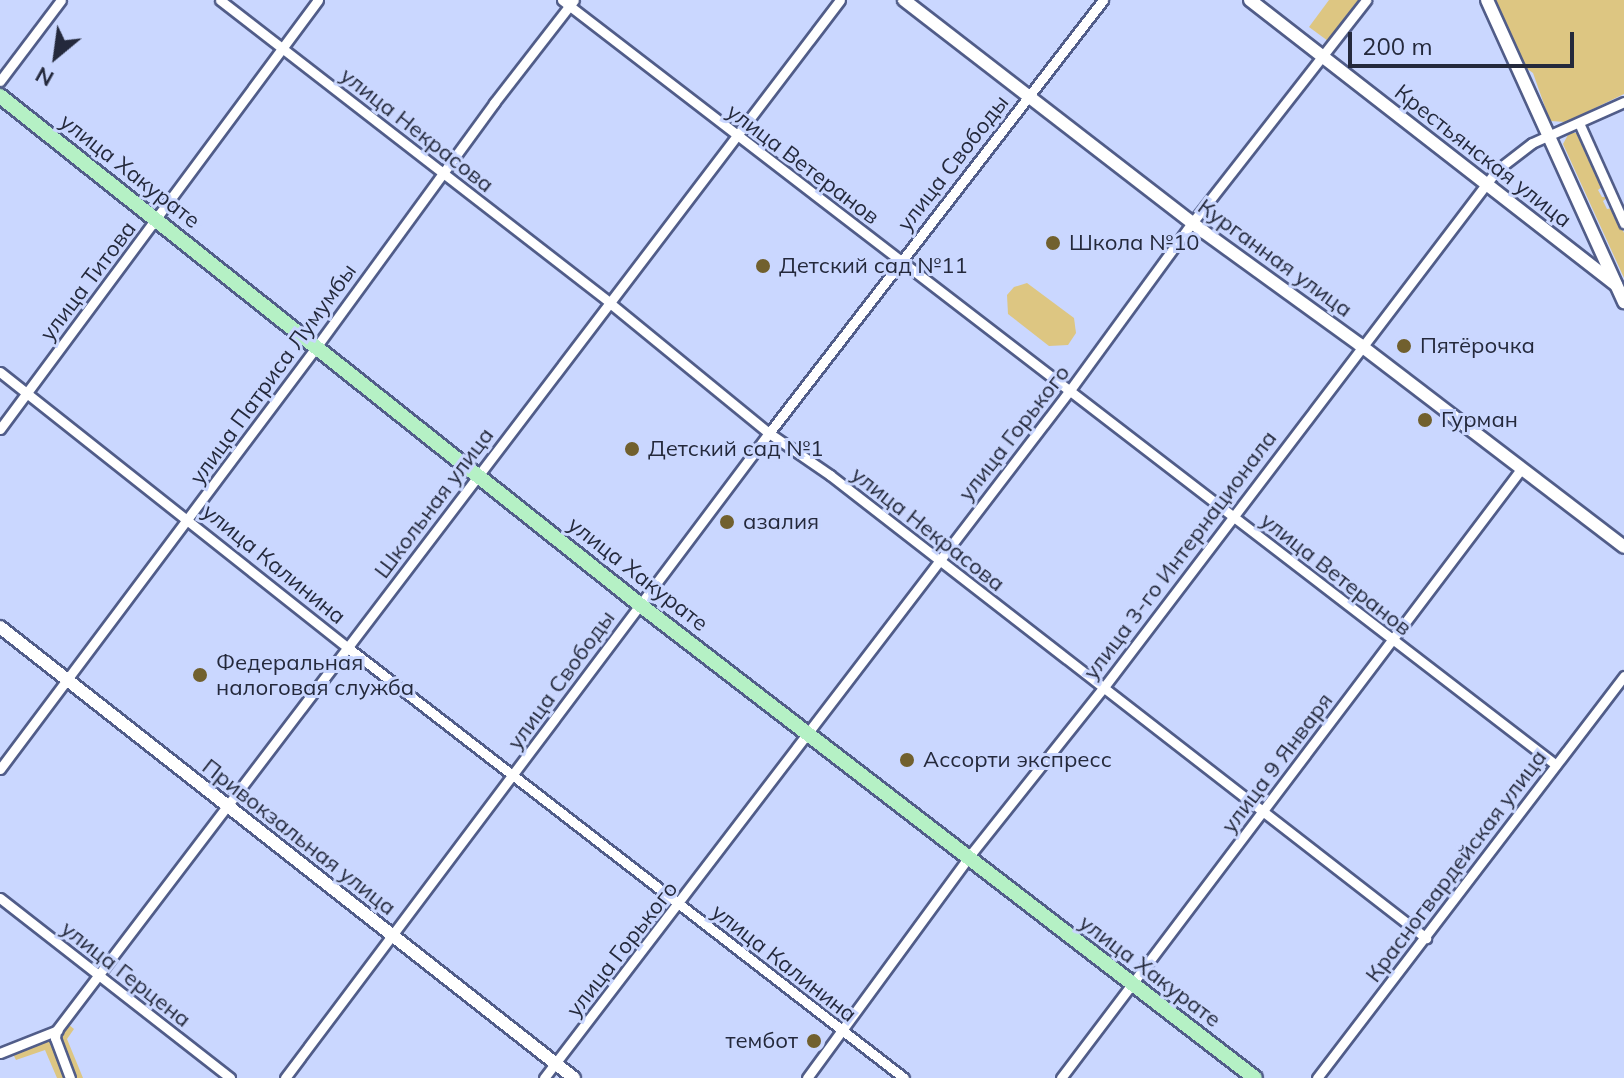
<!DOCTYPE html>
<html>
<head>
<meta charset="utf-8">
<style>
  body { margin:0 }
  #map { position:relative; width:1624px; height:1078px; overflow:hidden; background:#cad7ff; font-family:Mulish,sans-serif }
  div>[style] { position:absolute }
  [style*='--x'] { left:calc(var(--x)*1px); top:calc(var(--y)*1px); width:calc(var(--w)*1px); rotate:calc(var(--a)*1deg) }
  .green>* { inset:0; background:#ddc682 }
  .roads { filter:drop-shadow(2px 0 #515d89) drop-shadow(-2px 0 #515d89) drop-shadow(0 2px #515d89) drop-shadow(0 -2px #515d89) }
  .street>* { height:9px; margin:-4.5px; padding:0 4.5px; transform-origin:4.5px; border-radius:4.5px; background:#fff }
  .secondary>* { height:12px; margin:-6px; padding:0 6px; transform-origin:6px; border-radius:6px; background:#fff }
  .primary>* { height:14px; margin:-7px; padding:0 7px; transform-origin:7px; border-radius:7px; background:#b5f1c5 }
  .dots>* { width:22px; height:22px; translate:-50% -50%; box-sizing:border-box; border:4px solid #cad7ff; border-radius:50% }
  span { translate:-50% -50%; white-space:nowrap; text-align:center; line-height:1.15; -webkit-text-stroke:6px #cad7ff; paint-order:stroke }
  .street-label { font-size:22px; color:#24293c }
  .poi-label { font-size:22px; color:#24293c }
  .left { translate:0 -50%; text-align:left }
  .right { translate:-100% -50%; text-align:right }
  .north { position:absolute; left:16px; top:16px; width:80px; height:80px; -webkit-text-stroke:6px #cad7ff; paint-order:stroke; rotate:209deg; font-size:22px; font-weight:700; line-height:32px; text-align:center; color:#24293c }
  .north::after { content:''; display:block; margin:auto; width:28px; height:36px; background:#24293c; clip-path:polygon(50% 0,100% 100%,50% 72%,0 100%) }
  .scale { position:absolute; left:1348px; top:32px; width:226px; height:36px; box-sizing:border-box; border:4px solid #24293c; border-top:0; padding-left:10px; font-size:24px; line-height:28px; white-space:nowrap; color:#24293c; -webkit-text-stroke:6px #cad7ff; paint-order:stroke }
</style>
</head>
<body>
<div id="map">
  <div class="green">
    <i style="clip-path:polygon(1329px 0,1360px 0,1328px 41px,1309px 27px)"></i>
    <i style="clip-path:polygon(1495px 0,1624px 0,1624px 94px,1566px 122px,1550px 121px,1533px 73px,1526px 68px)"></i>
    <i style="clip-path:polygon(1569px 133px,1579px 133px,1603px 186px,1598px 190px,1602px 197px,1608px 197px,1603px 201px,1607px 209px,1613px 208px,1624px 233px,1624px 278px,1563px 144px)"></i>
    <i style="clip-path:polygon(1027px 283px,1074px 318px,1076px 333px,1068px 345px,1049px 346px,1008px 314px,1007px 295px,1014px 287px)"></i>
    <i style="clip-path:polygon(68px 1024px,74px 1029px,67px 1039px,83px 1078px,74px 1078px,60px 1039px)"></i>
    <i style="clip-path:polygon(47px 1038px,54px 1047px,65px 1078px,57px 1078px,45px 1050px,16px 1060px,13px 1054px,13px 1049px)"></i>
  </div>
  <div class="roads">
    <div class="street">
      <i style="--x:220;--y:0;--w:494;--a:37.8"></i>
      <i style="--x:610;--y:303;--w:205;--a:39.3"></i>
      <i style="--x:769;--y:433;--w:74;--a:34.5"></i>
      <i style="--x:830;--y:475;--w:755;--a:37.84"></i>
      <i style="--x:562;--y:0;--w:1254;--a:37.58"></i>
      <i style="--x:0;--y:81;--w:101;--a:-53"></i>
      <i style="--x:1579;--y:123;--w:110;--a:65.8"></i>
      <i style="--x:0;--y:372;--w:443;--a:38.4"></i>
      <i style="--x:347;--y:647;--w:704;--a:37.73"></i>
      <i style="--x:0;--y:429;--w:534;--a:-53.45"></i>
      <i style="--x:0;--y:769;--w:529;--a:-53.15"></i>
      <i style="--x:317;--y:346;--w:301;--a:-53.9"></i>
      <i style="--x:494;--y:103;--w:130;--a:-52.2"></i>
      <i style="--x:0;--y:898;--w:292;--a:38"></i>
      <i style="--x:0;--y:1053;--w:62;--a:-21.6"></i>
      <i style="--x:70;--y:1078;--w:43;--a:-110.6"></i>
      <i style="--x:55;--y:1038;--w:7;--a:-82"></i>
      <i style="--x:56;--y:1031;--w:1295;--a:-52.75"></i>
      <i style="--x:285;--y:1078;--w:806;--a:-53.12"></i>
      <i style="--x:769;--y:433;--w:547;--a:-52.35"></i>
      <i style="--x:544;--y:1078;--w:866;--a:-52.6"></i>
      <i style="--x:1070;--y:390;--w:207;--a:-53.9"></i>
      <i style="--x:1192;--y:223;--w:283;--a:-52"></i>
      <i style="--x:807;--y:1078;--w:271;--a:-53.8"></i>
      <i style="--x:967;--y:859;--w:220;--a:-51.5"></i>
      <i style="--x:1104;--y:687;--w:649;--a:-52.76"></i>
      <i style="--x:1497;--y:170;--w:44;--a:-37.6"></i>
      <i style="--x:1532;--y:143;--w:101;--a:-24"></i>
      <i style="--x:1061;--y:1078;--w:763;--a:-52.93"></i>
      <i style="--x:1317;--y:1078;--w:506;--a:-52.63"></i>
    </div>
    <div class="secondary">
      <i style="--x:904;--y:0;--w:379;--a:37.7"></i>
      <i style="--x:1204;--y:232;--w:193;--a:35.9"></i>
      <i style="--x:1360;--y:345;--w:332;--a:37.4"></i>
      <i style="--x:1250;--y:0;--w:464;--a:37.9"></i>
      <i style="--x:1487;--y:0;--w:332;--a:65.6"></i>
      <i style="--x:0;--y:627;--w:730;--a:38.16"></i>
    </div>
    <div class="primary">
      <i style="--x:0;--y:96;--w:816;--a:38.48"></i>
      <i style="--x:639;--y:604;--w:777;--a:37.58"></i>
    </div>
  </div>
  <div class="dots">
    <i style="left:1053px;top:243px;background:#71602e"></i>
    <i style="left:763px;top:266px;background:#71602e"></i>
    <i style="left:1404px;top:346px;background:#71602e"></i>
    <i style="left:1425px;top:420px;background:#71602e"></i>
    <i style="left:632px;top:449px;background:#71602e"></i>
    <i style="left:727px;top:522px;background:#71602e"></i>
    <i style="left:200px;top:675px;background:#71602e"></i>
    <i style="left:907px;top:760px;background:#71602e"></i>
    <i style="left:814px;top:1041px;background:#71602e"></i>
  </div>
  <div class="street-label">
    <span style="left:417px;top:130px;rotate:38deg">улица Некрасова</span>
    <span style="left:1483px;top:156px;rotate:38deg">Крестьянская улица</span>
    <span style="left:953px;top:163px;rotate:-52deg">улица Свободы</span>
    <span style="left:803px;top:164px;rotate:37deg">улица Ветеранов</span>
    <span style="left:130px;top:171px;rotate:38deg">улица Хакурате</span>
    <span style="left:1275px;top:258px;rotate:36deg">Курганная улица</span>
    <span style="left:88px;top:281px;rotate:-53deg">улица Титова</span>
    <span style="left:273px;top:374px;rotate:-54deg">улица Патриса Лумумбы</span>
    <span style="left:1014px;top:433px;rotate:-52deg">улица Горького</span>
    <span style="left:434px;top:503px;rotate:-53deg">Школьная улица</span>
    <span style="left:928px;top:529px;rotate:38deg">улица Некрасова</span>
    <span style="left:1180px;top:555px;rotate:-53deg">улица 3-го Интернационала</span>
    <span style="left:274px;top:564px;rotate:39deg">улица Калинина</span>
    <span style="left:638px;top:574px;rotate:38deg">улица Хакурате</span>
    <span style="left:1336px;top:574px;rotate:38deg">улица Ветеранов</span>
    <span style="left:561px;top:680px;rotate:-54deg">улица Свободы</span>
    <span style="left:1277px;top:763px;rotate:-53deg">улица 9 Января</span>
    <span style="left:299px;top:837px;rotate:38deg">Привокзальная улица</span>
    <span style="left:1456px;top:866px;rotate:-53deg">Красногвардейская улица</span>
    <span style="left:622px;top:949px;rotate:-52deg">улица Горького</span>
    <span style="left:784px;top:963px;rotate:38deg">улица Калинина</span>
    <span style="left:1150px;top:971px;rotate:37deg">улица Хакурате</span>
    <span style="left:126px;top:974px;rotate:38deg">улица Герцена</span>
  </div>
  <div class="poi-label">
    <span class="left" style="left:1069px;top:243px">Школа №10</span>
    <span class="left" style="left:779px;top:266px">Детский сад №11</span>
    <span class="left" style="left:1420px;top:346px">Пятёрочка</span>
    <span class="left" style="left:1441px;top:420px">Гурман</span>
    <span class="left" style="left:648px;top:449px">Детский сад №1</span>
    <span class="left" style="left:743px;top:522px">азалия</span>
    <span class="left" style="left:216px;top:675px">Федеральная<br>налоговая служба</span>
    <span class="left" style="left:923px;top:760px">Ассорти экспресс</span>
    <span class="right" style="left:798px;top:1041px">тембот</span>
  </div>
  <div class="north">N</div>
  <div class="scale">200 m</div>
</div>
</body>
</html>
